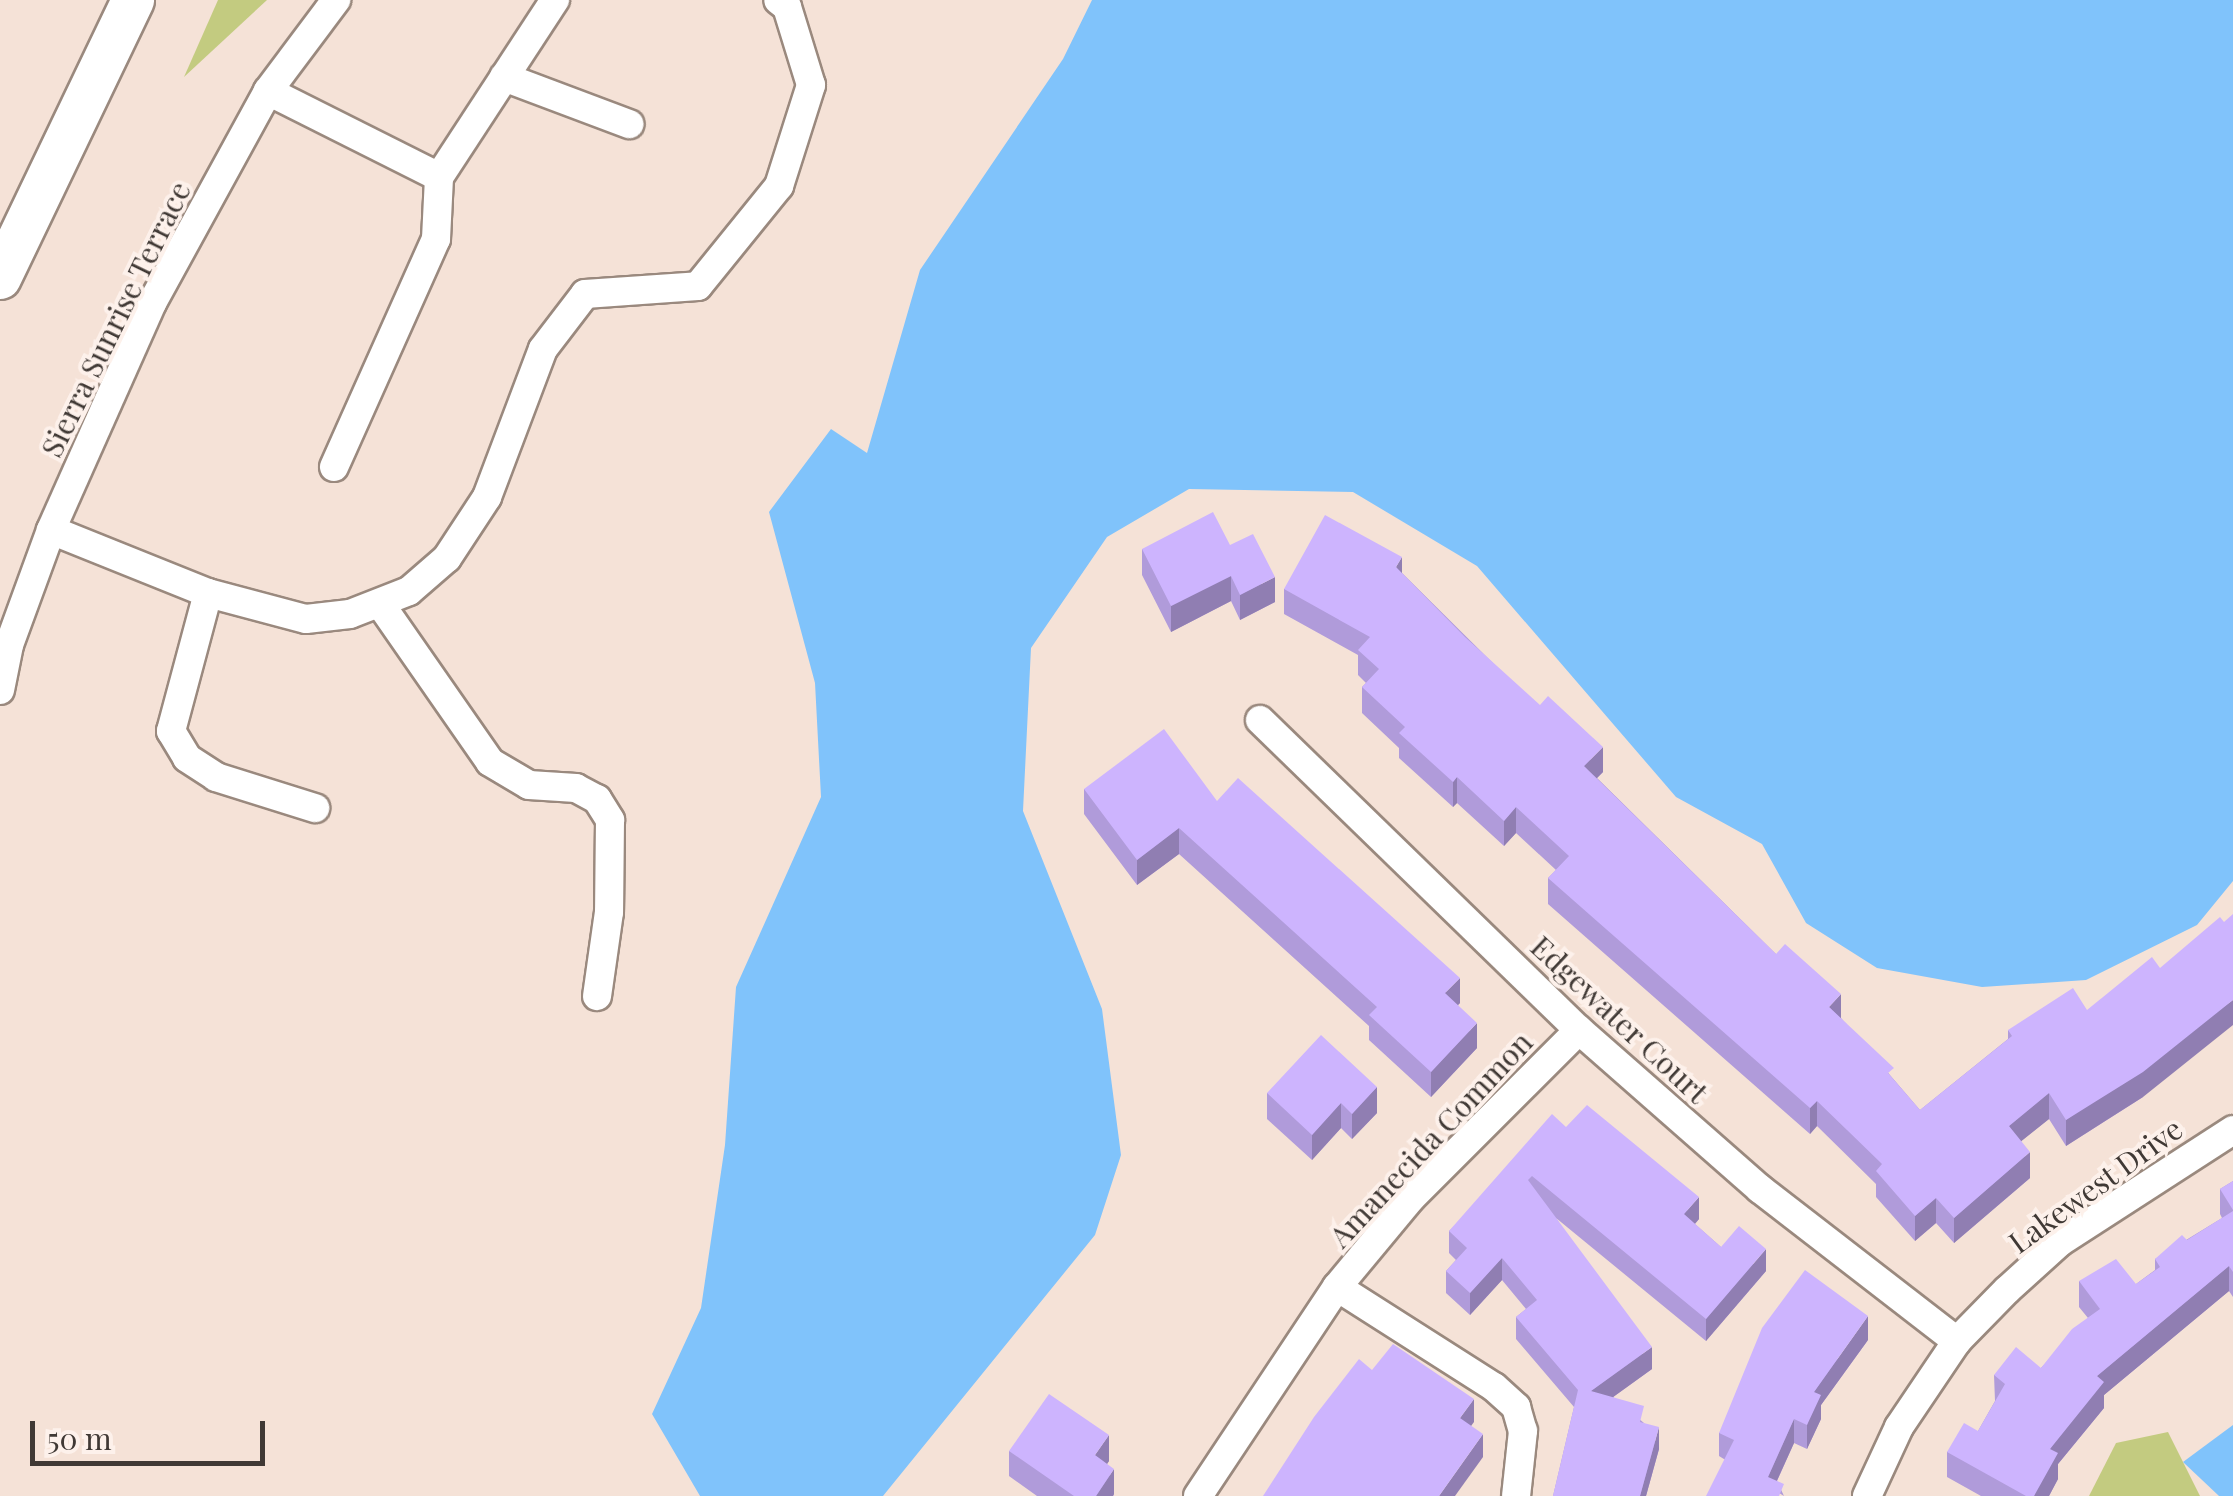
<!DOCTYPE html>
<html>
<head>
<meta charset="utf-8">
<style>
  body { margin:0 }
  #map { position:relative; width:2233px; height:1496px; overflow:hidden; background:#f5e2d7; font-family:"Playfair Display",serif }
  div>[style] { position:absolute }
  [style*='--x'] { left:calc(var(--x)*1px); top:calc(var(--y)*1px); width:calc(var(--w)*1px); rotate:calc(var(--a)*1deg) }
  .green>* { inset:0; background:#c3cb80 }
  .water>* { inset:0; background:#80c3fb }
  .roads { filter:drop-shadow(2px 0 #9a897e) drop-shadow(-2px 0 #9a897e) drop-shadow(0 2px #9a897e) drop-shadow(0 -2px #9a897e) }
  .street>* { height:28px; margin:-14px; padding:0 14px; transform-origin:14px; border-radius:14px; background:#fff }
  .primary>* { height:42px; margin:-21px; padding:0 21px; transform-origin:21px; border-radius:21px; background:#fff }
  .wall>* { inset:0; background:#b09bda }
  .shaded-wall>* { inset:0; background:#907eb2 }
  .building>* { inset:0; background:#cdb4fe }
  span { translate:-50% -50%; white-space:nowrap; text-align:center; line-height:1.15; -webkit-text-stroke:8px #fdf1eb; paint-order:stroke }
  .street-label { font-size:30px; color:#403935 }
  .scale { position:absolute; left:30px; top:1421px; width:235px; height:45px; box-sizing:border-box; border:5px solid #403935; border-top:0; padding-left:12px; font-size:30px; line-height:35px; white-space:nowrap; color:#403935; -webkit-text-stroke:8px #fdf1eb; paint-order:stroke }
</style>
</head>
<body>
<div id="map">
  <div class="green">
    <i style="clip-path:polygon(218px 0,267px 0,184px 77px)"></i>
    <i style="clip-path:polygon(2168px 1432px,2200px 1496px,2089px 1496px,2116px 1443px)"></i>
  </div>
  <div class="water">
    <i style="clip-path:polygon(1092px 0,2233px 0,2233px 881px,2197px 925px,2086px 980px,1982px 987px,1877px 968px,1806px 923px,1762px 844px,1676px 797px,1477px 566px,1353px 492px,1189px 489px,1107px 537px,1031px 648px,1023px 811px,1102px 1009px,1121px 1155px,1095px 1235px,883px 1496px,700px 1496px,652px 1414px,701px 1308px,725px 1145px,736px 987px,821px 797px,815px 683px,769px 512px,831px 429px,867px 453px,920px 270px,1063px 59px)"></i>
    <i style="clip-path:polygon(2233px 1425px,2233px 1496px,2219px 1496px,2183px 1462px)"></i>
  </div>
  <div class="roads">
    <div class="street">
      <i style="--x:504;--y:77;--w:134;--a:20.6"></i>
      <i style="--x:268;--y:91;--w:191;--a:26.7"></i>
      <i style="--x:439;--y:177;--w:212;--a:-56.8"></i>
      <i style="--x:334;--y:467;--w:250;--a:-65.9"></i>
      <i style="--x:436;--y:239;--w:62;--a:-87.2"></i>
      <i style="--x:51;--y:530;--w:169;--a:21.9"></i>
      <i style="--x:208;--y:593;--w:101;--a:14.9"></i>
      <i style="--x:306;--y:619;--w:44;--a:-6.5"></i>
      <i style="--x:350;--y:614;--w:63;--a:-21.3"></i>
      <i style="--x:409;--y:591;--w:50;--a:-41"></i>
      <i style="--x:447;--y:558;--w:73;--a:-56.7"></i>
      <i style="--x:487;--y:497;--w:158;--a:-69.3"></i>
      <i style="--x:543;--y:349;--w:69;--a:-52.6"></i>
      <i style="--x:585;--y:294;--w:113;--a:-4"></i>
      <i style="--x:698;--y:286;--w:129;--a:-51"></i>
      <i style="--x:779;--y:186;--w:106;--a:-72.4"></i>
      <i style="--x:811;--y:85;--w:82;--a:-107.1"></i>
      <i style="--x:787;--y:7;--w:11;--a:-142"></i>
      <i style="--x:208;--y:593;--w:143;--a:105"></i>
      <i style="--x:171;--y:731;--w:31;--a:59"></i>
      <i style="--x:187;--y:758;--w:35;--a:33"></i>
      <i style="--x:216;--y:777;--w:104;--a:17.4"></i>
      <i style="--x:381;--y:605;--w:191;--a:55.2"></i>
      <i style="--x:490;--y:762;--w:45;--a:30.5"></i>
      <i style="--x:529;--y:785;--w:47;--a:3.7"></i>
      <i style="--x:576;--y:788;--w:24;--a:28"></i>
      <i style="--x:597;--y:799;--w:25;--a:58"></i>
      <i style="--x:610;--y:820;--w:92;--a:90.6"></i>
      <i style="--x:609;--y:912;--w:85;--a:98.1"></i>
      <i style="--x:0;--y:690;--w:46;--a:-78.7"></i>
      <i style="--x:9;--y:645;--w:122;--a:-69.9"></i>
      <i style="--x:51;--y:530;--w:248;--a:-66"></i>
      <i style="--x:152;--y:303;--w:242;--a:-61.3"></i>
      <i style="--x:268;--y:91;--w:114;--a:-53.2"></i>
      <i style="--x:1260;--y:720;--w:445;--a:44.2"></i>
      <i style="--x:1579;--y:1030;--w:241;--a:41.3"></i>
      <i style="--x:1760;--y:1189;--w:249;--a:37.7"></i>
      <i style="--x:1337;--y:1287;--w:186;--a:32.5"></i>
      <i style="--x:1494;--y:1387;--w:30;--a:42"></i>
      <i style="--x:1516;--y:1407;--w:25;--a:74"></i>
      <i style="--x:1523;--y:1431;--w:65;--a:96.1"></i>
      <i style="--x:1198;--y:1496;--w:251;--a:-56.4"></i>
      <i style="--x:1337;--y:1287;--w:114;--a:-50.3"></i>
      <i style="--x:1410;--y:1199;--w:239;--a:-45"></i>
      <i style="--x:1867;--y:1496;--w:76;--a:-65.1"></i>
      <i style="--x:1899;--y:1427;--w:104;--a:-56"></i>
      <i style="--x:1957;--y:1341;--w:71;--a:-45.6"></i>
      <i style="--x:2007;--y:1290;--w:72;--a:-42.2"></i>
      <i style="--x:2060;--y:1242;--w:206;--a:-32.9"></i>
    </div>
    <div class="primary">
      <i style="--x:0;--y:278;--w:308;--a:-64.4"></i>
    </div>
  </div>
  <div class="wall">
    <i style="clip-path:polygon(1230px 545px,1275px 602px,1240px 620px,1231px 601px,1171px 632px,1142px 575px,1142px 549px)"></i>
    <i style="clip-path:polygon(1402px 573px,1603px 772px,1597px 778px,1841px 1018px,1920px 1110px,2008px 1039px,2008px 1030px,2143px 1097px,2066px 1146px,2049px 1119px,2021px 1141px,2030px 1178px,1954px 1243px,1936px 1223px,1915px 1241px,1876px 1197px,1876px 1184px,1817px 1126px,1810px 1134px,1548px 904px,1548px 878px,1556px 870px,1516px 833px,1504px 846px,1457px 803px,1453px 807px,1399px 758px,1399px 748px,1362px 713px,1362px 687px,1366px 683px,1358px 675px,1358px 655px,1284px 614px,1284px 589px)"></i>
    <i style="clip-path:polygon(1084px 789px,1217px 801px,1460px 1003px,1458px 1005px,1477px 1048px,1431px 1097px,1369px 1040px,1369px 1026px,1179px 854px,1137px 885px,1084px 814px)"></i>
    <i style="clip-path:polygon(1377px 1087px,1377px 1113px,1352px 1139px,1341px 1128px,1312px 1160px,1267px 1119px,1267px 1093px)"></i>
    <i style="clip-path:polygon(1566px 1127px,1699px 1219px,1695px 1224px,1721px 1247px,1766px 1271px,1706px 1341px,1556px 1218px,1652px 1369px,1613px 1397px,1644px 1423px,1659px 1449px,1646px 1496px,1553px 1496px,1574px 1407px,1516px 1339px,1516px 1317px,1526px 1309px,1502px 1280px,1470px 1315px,1446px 1293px,1446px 1271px,1456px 1260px,1449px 1253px,1449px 1231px)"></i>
    <i style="clip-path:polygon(2233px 1181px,2233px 1297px,2229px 1291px,2104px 1395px,2104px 1408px,2058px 1464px,2058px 1479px,2049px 1496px,1981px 1496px,1947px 1477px,1947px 1452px,1978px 1431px,1995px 1401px,1994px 1375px,2041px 1368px,2088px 1318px,2079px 1307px,2079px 1281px,2136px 1284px,2155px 1270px,2155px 1259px,2222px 1218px,2220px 1214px,2220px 1189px)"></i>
    <i style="clip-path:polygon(1868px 1340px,1821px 1405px,1821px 1419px,1807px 1449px,1794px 1443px,1777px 1481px,1784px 1496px,1719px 1456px,1719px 1433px)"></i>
    <i style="clip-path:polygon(1009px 1451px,1109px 1461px,1107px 1464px,1114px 1494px,1113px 1496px,1037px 1496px,1009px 1476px)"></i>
  </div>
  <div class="shaded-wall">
    <i style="clip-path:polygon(1402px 557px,1402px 582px,1396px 567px)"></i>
    <i style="clip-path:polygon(1231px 576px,1231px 601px,1171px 632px,1171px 606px)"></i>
    <i style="clip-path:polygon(1275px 577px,1275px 602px,1240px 620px,1240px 595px)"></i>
    <i style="clip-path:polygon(1603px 747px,1603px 772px,1584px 791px,1584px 766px)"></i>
    <i style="clip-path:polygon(1457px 777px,1457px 803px,1453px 807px,1453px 782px)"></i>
    <i style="clip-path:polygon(1516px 807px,1516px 833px,1504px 846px,1504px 821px)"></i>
    <i style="clip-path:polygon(1179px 828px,1179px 854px,1137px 885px,1137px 860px)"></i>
    <i style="clip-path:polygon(1460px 978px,1460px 1003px,1445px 1018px,1445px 993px)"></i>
    <i style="clip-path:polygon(1841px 994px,1841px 1019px,1829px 1007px)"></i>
    <i style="clip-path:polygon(2233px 1000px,2233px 1025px,2143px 1097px,2066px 1146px,2066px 1120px)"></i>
    <i style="clip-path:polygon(1477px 1023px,1477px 1048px,1431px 1097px,1431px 1072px)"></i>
    <i style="clip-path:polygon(1377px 1087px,1377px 1113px,1352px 1139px,1352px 1114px)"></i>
    <i style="clip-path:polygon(2049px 1093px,2049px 1119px,2009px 1151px,2009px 1126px)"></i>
    <i style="clip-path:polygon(1817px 1101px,1817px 1126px,1810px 1134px,1810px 1108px)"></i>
    <i style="clip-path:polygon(1341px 1103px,1341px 1128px,1312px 1160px,1312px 1135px)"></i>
    <i style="clip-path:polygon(2030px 1152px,2030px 1178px,1954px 1243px,1954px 1218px)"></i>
    <i style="clip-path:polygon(1699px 1197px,1699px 1219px,1684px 1236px,1684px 1214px)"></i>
    <i style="clip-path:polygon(1936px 1198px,1936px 1223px,1915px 1241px,1915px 1216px)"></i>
    <i style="clip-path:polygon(1766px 1249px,1766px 1271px,1706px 1341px,1706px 1319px)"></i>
    <i style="clip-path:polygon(1502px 1258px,1502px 1280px,1470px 1315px,1470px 1293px)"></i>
    <i style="clip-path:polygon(2229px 1266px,2229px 1291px,2104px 1395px,2104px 1408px,2058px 1464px,2058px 1479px,2049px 1496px,2034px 1496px,2050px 1449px,2097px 1376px)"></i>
    <i style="clip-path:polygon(1868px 1316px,1868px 1340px,1821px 1405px,1821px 1419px,1807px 1449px,1807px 1425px,1814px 1392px)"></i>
    <i style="clip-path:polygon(1652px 1347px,1652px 1369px,1591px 1413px,1591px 1391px)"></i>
    <i style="clip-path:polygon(1474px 1399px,1474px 1422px,1460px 1441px,1460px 1418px)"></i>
    <i style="clip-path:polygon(1794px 1419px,1794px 1443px,1770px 1496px,1768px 1477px)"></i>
    <i style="clip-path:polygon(1659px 1427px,1659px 1449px,1646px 1496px,1640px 1496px)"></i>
    <i style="clip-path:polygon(1483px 1434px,1483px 1457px,1455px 1496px,1439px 1496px)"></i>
    <i style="clip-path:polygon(1109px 1435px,1109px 1461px,1095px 1481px,1095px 1455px)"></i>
    <i style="clip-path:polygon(1114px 1469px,1114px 1494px,1113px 1496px,1096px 1496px)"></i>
  </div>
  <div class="building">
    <i style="clip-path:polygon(1213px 512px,1230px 545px,1253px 534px,1275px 577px,1240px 595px,1231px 576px,1171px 606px,1142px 549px)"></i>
    <i style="clip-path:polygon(1325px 515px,1402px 557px,1396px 567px,1465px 637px,1540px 705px,1548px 696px,1603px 747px,1584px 766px,1776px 954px,1785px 944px,1841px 994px,1829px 1007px,1894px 1068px,1888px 1073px,1920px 1110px,2012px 1036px,2008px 1030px,2073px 988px,2087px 1010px,2152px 957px,2160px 968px,2220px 917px,2224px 922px,2233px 914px,2233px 1000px,2143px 1072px,2066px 1120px,2049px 1093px,2009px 1126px,2030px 1152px,1954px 1218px,1936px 1198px,1915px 1216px,1876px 1171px,1882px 1164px,1817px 1101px,1810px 1108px,1548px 878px,1569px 856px,1516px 807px,1504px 821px,1457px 777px,1453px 782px,1399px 733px,1405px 727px,1362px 687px,1379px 669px,1358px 650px,1370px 637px,1284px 589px)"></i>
    <i style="clip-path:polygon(1164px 729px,1217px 801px,1238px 778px,1460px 978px,1445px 993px,1477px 1023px,1431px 1072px,1369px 1015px,1377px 1007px,1179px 828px,1137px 860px,1084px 789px)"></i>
    <i style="clip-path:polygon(1321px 1035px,1377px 1087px,1352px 1114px,1341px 1103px,1312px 1135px,1267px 1093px)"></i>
    <i style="clip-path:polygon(1587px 1105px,1699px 1197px,1684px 1214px,1721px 1247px,1739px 1226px,1766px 1249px,1706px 1319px,1532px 1176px,1528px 1180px,1652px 1347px,1591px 1391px,1644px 1406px,1640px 1422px,1659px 1427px,1640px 1496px,1553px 1496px,1578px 1390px,1516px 1317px,1537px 1300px,1502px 1258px,1470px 1293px,1446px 1271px,1467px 1248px,1449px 1231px,1552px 1114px,1566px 1127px)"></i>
    <i style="clip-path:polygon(2233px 1181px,2233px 1210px,2220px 1189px)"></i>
    <i style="clip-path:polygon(2233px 1211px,2233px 1272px,2229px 1266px,2097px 1376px,2104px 1382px,2050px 1449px,2058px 1453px,2034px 1496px,2026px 1496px,1947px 1452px,1964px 1423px,1978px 1431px,2005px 1384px,1994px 1375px,2016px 1347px,2041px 1368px,2072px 1329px,2100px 1309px,2079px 1281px,2116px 1259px,2136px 1284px,2160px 1267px,2155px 1259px,2182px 1235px,2187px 1240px)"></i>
    <i style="clip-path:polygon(1805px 1270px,1868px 1316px,1814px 1392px,1821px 1395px,1807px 1425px,1794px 1419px,1768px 1477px,1784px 1484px,1779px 1496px,1706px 1496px,1734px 1440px,1719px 1433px,1762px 1328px)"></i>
    <i style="clip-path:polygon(1393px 1344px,1474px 1399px,1460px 1418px,1483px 1434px,1439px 1496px,1263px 1496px,1314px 1417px,1359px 1359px,1372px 1370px)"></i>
    <i style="clip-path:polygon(1049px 1394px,1109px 1435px,1095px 1455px,1114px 1469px,1096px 1496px,1074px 1496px,1009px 1451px)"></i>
  </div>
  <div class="street-label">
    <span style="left:115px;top:319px;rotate:-64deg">Sierra Sunrise Terrace</span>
    <span style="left:1620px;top:1019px;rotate:43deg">Edgewater Court</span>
    <span style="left:1430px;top:1139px;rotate:-47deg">Amanecida Common</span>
    <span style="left:2095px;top:1185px;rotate:-36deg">Lakewest Drive</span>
  </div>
  <div class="scale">50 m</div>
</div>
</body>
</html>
